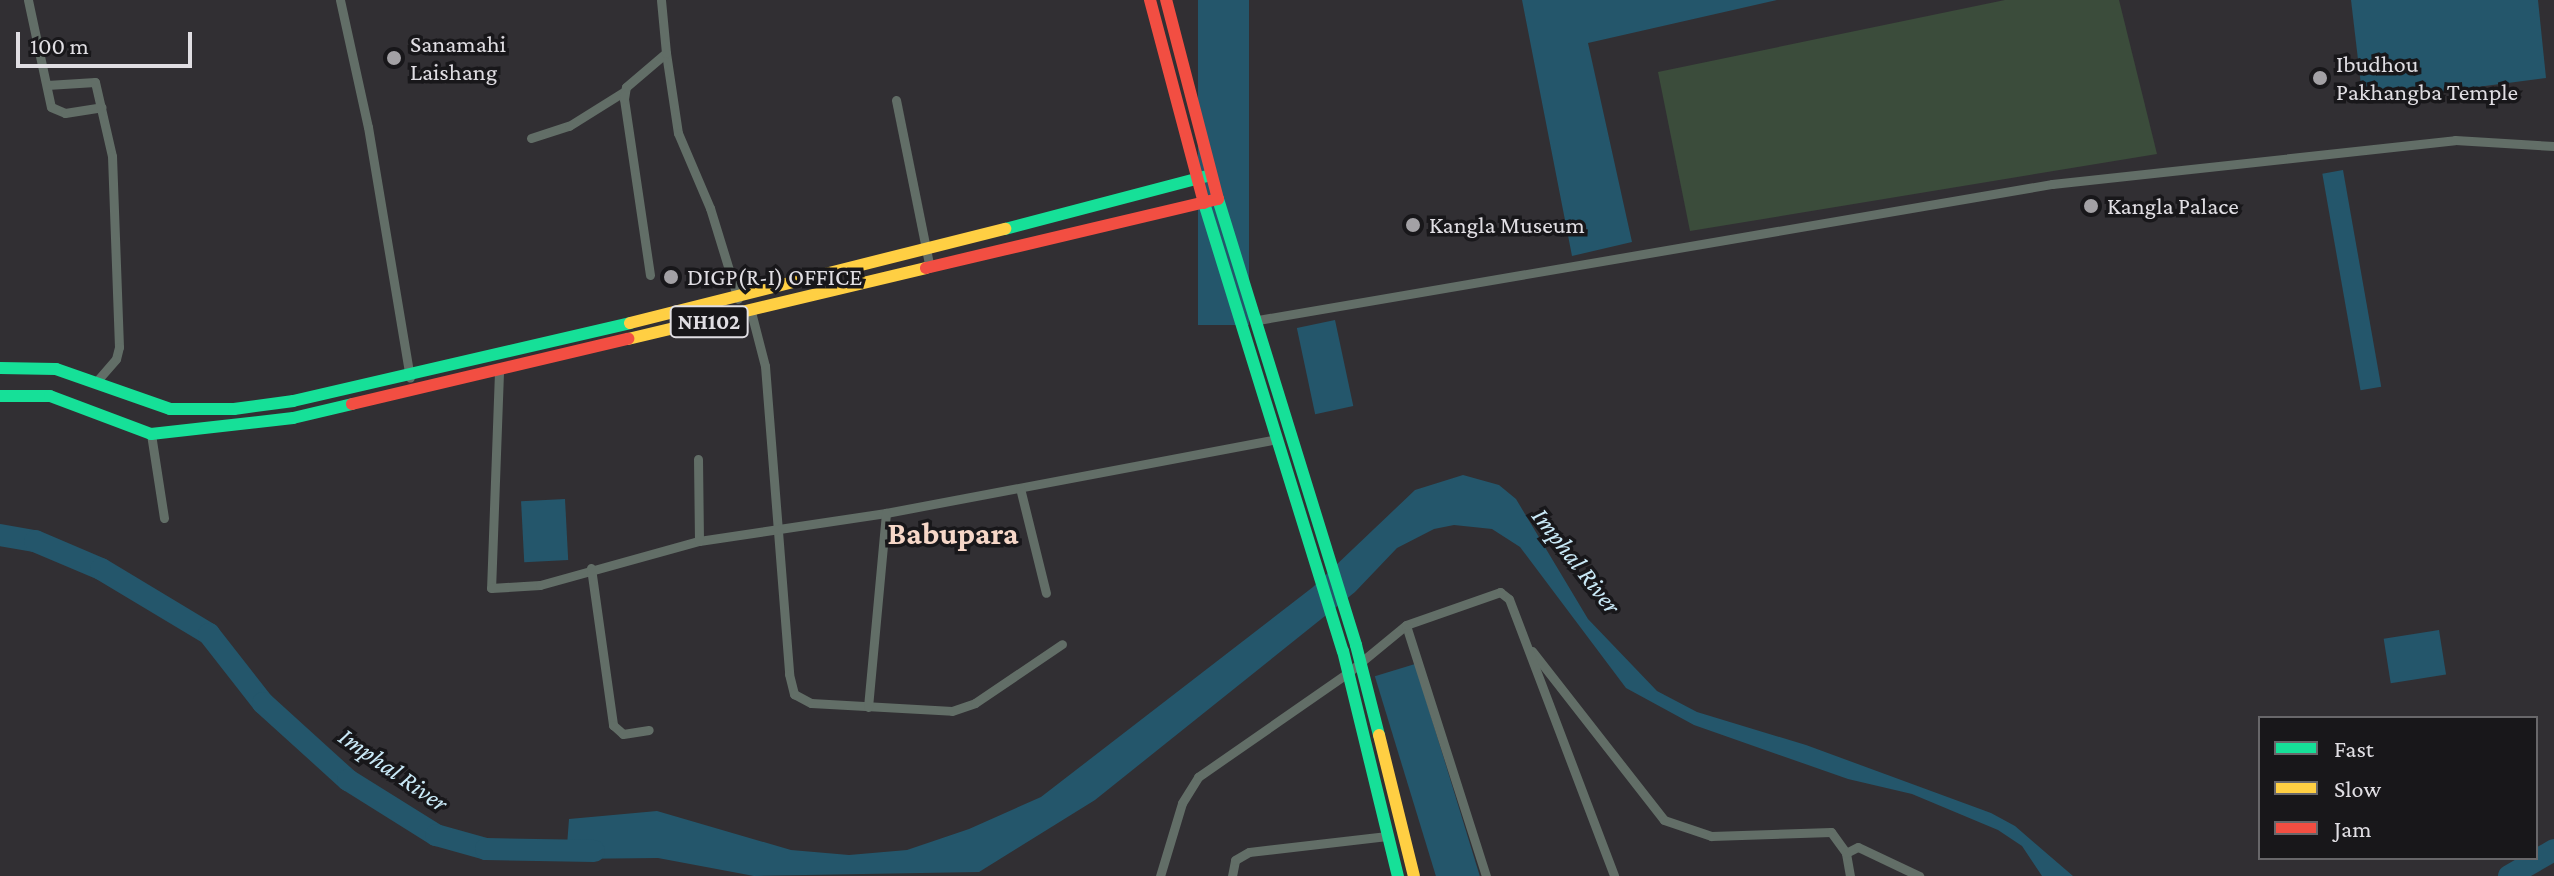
<!DOCTYPE html>
<html>
<head>
<meta charset="utf-8">
<style>
  body { margin:0 }
  #map { position:relative; width:2554px; height:876px; overflow:hidden; background:#312f33; font-family:"Crimson Pro",serif }
  div>[style] { position:absolute }
  [style*='--x'] { left:calc(var(--x)*1px); top:calc(var(--y)*1px); width:calc(var(--w)*1px); rotate:calc(var(--a)*1deg) }
  .green>* { inset:0; background:#3b4c3b }
  .water>* { inset:0; background:#24566b; transform-origin:0 0 }
  .river>* { height:22px; margin:-11px; padding:0 11px; transform-origin:11px; border-radius:11px; background:#24566b }
  .street>* { height:9px; margin:-4.5px; padding:0 4.5px; transform-origin:4.5px; border-radius:4.5px; background:#626e67 }
  .fast>* { height:12px; margin:-6px; padding:0 6px; transform-origin:6px; border-radius:6px; background:#16e098 }
  .slow>* { height:12px; margin:-6px; padding:0 6px; transform-origin:6px; border-radius:6px; background:#ffcf43 }
  .jam>* { height:12px; margin:-6px; padding:0 6px; transform-origin:6px; border-radius:6px; background:#f24e42 }
  .dots>* { width:22px; height:22px; translate:-50% -50%; box-sizing:border-box; border:4px solid #18171a; border-radius:50% }
  span { translate:-50% -50%; white-space:nowrap; text-align:center; line-height:1.15; -webkit-text-stroke:7px #18171a; paint-order:stroke }
  .shield-label span { padding:2px 6px; background:#18171a; border:2px solid; border-radius:6px; -webkit-text-stroke-width:0 }
  .shield-label { font-size:22px; color:#e0dee3; font-weight:700 }
  .poi-label { font-size:24px; color:#e0dee3 }
  .left { translate:0 -50%; text-align:left }
  .water-label { font-size:26px; color:#caeaf8; font-style:italic }
  .district-label { font-size:32px; color:#f6d7c8; font-weight:700 }
  .legend { position:absolute; left:2258px; top:716px; width:280px; height:144px; box-sizing:border-box; background:#18171a; border:2px solid #68676a; margin:0; padding:10px 14px; list-style:none; font-size:24px; color:#e0dee3 }
  .legend li { display:flex; align-items:center; gap:16px; height:40px }
  .legend b { width:40px; border:2px solid #68676a }
  .scale { position:absolute; left:16px; top:32px; width:176px; height:36px; box-sizing:border-box; border:4px solid #e0dee3; border-top:0; padding-left:10px; font-size:24px; line-height:28px; white-space:nowrap; color:#e0dee3; -webkit-text-stroke:6px #18171a; paint-order:stroke }
</style>
</head>
<body>
<div id="map">
  <div class="green">
    <i style="clip-path:polygon(2005px 0,2119px 0,2157px 154px,1690px 231px,1658px 72px)"></i>
  </div>
  <div class="water">
    <i style="left:1198px;top:0;width:51px;height:325px"></i>
    <i style="clip-path:polygon(1522px 0,1777px 0,1588px 43px,1632px 242px,1572px 256px)"></i>
    <i style="clip-path:polygon(2351px 0,2538px 0,2546px 78px,2363px 102px)"></i>
    <i style="left:2343px;top:170px;width:220px;height:21px;rotate:80deg"></i>
    <i style="left:1335px;top:320px;width:88px;height:39px;rotate:78deg"></i>
    <i style="clip-path:polygon(1463px 475px,1499px 485px,1516px 499px,1588px 619px,1657px 691px,1697px 712px,1806px 745px,1991px 813px,2015px 826px,2073px 876px,2042px 876px,2022px 846px,1998px 830px,1912px 794px,1848px 779px,1694px 725px,1626px 688px,1520px 547px,1492px 529px,1454px 525px,1434px 529px,1397px 548px,1355px 592px,1095px 800px,979px 872px,754px 876px,658px 858px,566px 859px,569px 819px,657px 811px,791px 850px,849px 855px,907px 850px,969px 829px,1041px 797px,1313px 587px,1415px 490px)"></i>
    <i style="left:565px;top:499px;width:61px;height:44px;rotate:87deg"></i>
    <i style="left:2439px;top:630px;width:45px;height:56px;rotate:81deg"></i>
    <i style="left:1415px;top:664px;width:222px;height:42px;rotate:73deg"></i>
  </div>
  <div class="river">
    <i style="--x:0;--y:535;--w:36;--a:10"></i>
    <i style="--x:35;--y:541;--w:72;--a:23"></i>
    <i style="--x:101;--y:569;--w:126;--a:31"></i>
    <i style="--x:209;--y:634;--w:88;--a:52"></i>
    <i style="--x:263;--y:703;--w:115;--a:42.2"></i>
    <i style="--x:348;--y:780;--w:104;--a:32"></i>
    <i style="--x:436;--y:835;--w:52;--a:15.6"></i>
    <i style="--x:486;--y:849;--w:108;--a:1.1"></i>
    <i style="--x:2509;--y:876;--w:52;--a:-30"></i>
  </div>
  <div class="street">
    <i style="--x:28;--y:0;--w:109;--a:77.9"></i>
    <i style="--x:51;--y:107;--w:15;--a:23"></i>
    <i style="--x:65;--y:113;--w:37;--a:-9"></i>
    <i style="--x:340;--y:0;--w:130;--a:77.6"></i>
    <i style="--x:368;--y:127;--w:254;--a:80.5"></i>
    <i style="--x:666;--y:53;--w:81;--a:81.5"></i>
    <i style="--x:678;--y:133;--w:82;--a:66.9"></i>
    <i style="--x:710;--y:208;--w:95;--a:72.9"></i>
    <i style="--x:47;--y:85;--w:48;--a:-3.6"></i>
    <i style="--x:95;--y:82;--w:76;--a:77.1"></i>
    <i style="--x:112;--y:156;--w:191;--a:87.9"></i>
    <i style="--x:119;--y:347;--w:12;--a:104"></i>
    <i style="--x:116;--y:359;--w:30;--a:131"></i>
    <i style="--x:896;--y:100;--w:171;--a:78.6"></i>
    <i style="--x:531;--y:138;--w:40;--a:-18"></i>
    <i style="--x:569;--y:126;--w:66;--a:-32"></i>
    <i style="--x:650;--y:275;--w:178;--a:-98.4"></i>
    <i style="--x:624;--y:99;--w:12;--a:-81"></i>
    <i style="--x:626;--y:87;--w:52;--a:-40.4"></i>
    <i style="--x:666;--y:53;--w:53;--a:-95.4"></i>
    <i style="--x:750;--y:308;--w:60;--a:75.5"></i>
    <i style="--x:765;--y:366;--w:309;--a:85.5"></i>
    <i style="--x:789;--y:674;--w:21;--a:76"></i>
    <i style="--x:794;--y:694;--w:19;--a:28"></i>
    <i style="--x:811;--y:703;--w:141;--a:3.2"></i>
    <i style="--x:952;--y:711;--w:24;--a:-19"></i>
    <i style="--x:975;--y:703;--w:105;--a:-34.1"></i>
    <i style="--x:1258;--y:320;--w:806;--a:-9.72"></i>
    <i style="--x:2052;--y:184;--w:405;--a:-6.2"></i>
    <i style="--x:2455;--y:140;--w:99;--a:3.5"></i>
    <i style="--x:499;--y:372;--w:216;--a:92.1"></i>
    <i style="--x:491;--y:588;--w:49;--a:-3.5"></i>
    <i style="--x:540;--y:585;--w:165;--a:-15.5"></i>
    <i style="--x:699;--y:541;--w:189;--a:-8.5"></i>
    <i style="--x:886;--y:513;--w:398;--a:-10.7"></i>
    <i style="--x:151;--y:434;--w:85;--a:81.2"></i>
    <i style="--x:698;--y:459;--w:82;--a:89.3"></i>
    <i style="--x:1020;--y:488;--w:108;--a:76.1"></i>
    <i style="--x:591;--y:568;--w:159;--a:82"></i>
    <i style="--x:613;--y:725;--w:13;--a:42"></i>
    <i style="--x:623;--y:734;--w:26;--a:-9"></i>
    <i style="--x:1532;--y:651;--w:214;--a:52"></i>
    <i style="--x:1664;--y:820;--w:50;--a:18.8"></i>
    <i style="--x:1711;--y:836;--w:120;--a:-1.9"></i>
    <i style="--x:1831;--y:832;--w:26;--a:54"></i>
    <i style="--x:868;--y:707;--w:195;--a:-84.7"></i>
    <i style="--x:1160;--y:876;--w:76;--a:-73.2"></i>
    <i style="--x:1182;--y:803;--w:31;--a:-58"></i>
    <i style="--x:1198;--y:777;--w:184;--a:-34.8"></i>
    <i style="--x:1349;--y:672;--w:74;--a:-39.5"></i>
    <i style="--x:1232;--y:876;--w:16;--a:-79"></i>
    <i style="--x:1235;--y:860;--w:16;--a:-30"></i>
    <i style="--x:1249;--y:852;--w:139;--a:-6.6"></i>
    <i style="--x:1486;--y:876;--w:263;--a:-107.7"></i>
    <i style="--x:1406;--y:625;--w:100;--a:-19.3"></i>
    <i style="--x:1500;--y:592;--w:11;--a:38"></i>
    <i style="--x:1509;--y:599;--w:296;--a:69.2"></i>
    <i style="--x:1850;--y:876;--w:23;--a:-100"></i>
    <i style="--x:1846;--y:853;--w:13;--a:-27"></i>
    <i style="--x:1858;--y:847;--w:68;--a:25.4"></i>
  </div>
  <div class="fast">
    <i style="--x:1218;--y:199;--w:467;--a:72.8"></i>
    <i style="--x:1356;--y:645;--w:93;--a:75.7"></i>
    <i style="--x:1204;--y:203;--w:469;--a:72.8"></i>
    <i style="--x:1343;--y:651;--w:232;--a:76.3"></i>
    <i style="--x:1005;--y:229;--w:213;--a:-14.7"></i>
    <i style="--x:0;--y:368;--w:56;--a:1"></i>
    <i style="--x:56;--y:369;--w:121;--a:19.3"></i>
    <i style="--x:170;--y:409;--w:64;--a:0"></i>
    <i style="--x:234;--y:409;--w:60;--a:-7.7"></i>
    <i style="--x:293;--y:401;--w:346;--a:-13"></i>
    <i style="--x:0;--y:396;--w:50;--a:0"></i>
    <i style="--x:50;--y:396;--w:108;--a:20.6"></i>
    <i style="--x:151;--y:434;--w:143;--a:-6.4"></i>
    <i style="--x:293;--y:418;--w:61;--a:-13.3"></i>
  </div>
  <div class="slow">
    <i style="--x:630;--y:323;--w:387;--a:-14.1"></i>
    <i style="--x:628;--y:339;--w:306;--a:-13.4"></i>
    <i style="--x:1379;--y:735;--w:145;--a:76.1"></i>
  </div>
  <div class="jam">
    <i style="--x:1150;--y:0;--w:210;--a:75.1"></i>
    <i style="--x:926;--y:268;--w:300;--a:-13.3"></i>
    <i style="--x:1218;--y:199;--w:206;--a:-104.6"></i>
    <i style="--x:352;--y:404;--w:284;--a:-13.3"></i>
  </div>
  <div class="dots">
    <i style="left:394px;top:58px;background:#a3a1a5"></i>
    <i style="left:2320px;top:78px;background:#a3a1a5"></i>
    <i style="left:2091px;top:206px;background:#a3a1a5"></i>
    <i style="left:1413px;top:225px;background:#a3a1a5"></i>
    <i style="left:671px;top:277px;background:#a3a1a5"></i>
  </div>
  <div class="shield-label">
    <span style="left:709px;top:322px">NH102</span>
  </div>
  <div class="poi-label">
    <span class="left" style="left:410px;top:58px">Sanamahi<br>Laishang</span>
    <span class="left" style="left:2336px;top:78px">Ibudhou<br>Pakhangba Temple</span>
    <span class="left" style="left:2107px;top:206px">Kangla Palace</span>
    <span class="left" style="left:1429px;top:225px">Kangla Museum</span>
    <span class="left" style="left:687px;top:277px">DIGP(R-I) OFFICE</span>
  </div>
  <div class="water-label">
    <span style="left:1576px;top:561px;rotate:52deg">Imphal River</span>
    <span style="left:393px;top:770px;rotate:35deg">Imphal River</span>
  </div>
  <div class="district-label">
    <span style="left:953px;top:533px">Babupara</span>
  </div>
  <ul class="legend">
  <li><b style="height:10px;background:#16e098"></b>Fast</li>
  <li><b style="height:10px;background:#ffcf43"></b>Slow</li>
  <li><b style="height:10px;background:#f24e42"></b>Jam</li>
  </ul>
  <div class="scale">100 m</div>
</div>
</body>
</html>
